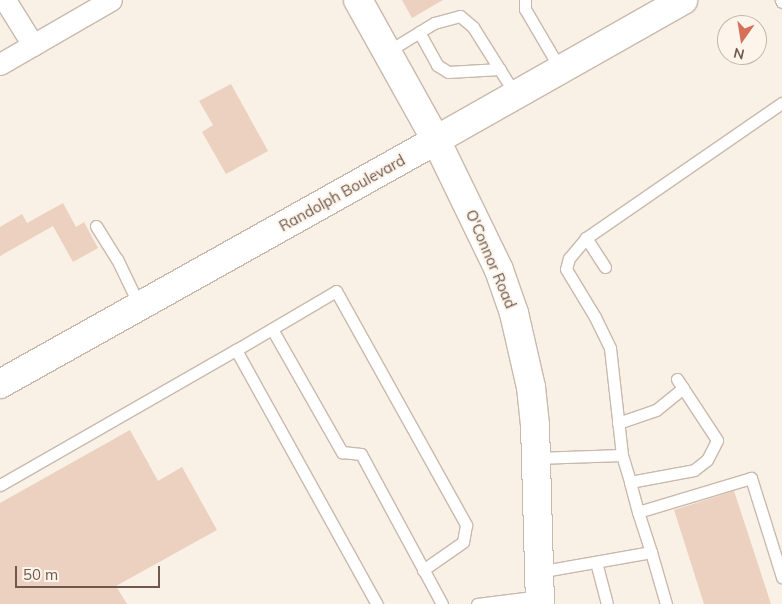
<!DOCTYPE html>
<html>
<head>
<meta charset="utf-8">
<style>
  body { margin:0 }
  #map { position:relative; width:782px; height:604px; overflow:hidden; background:#f9f1e5; font-family:Mulish,sans-serif }
  div>[style] { position:absolute }
  [style*='--x'] { left:calc(var(--x)*1px); top:calc(var(--y)*1px); width:calc(var(--w)*1px); rotate:calc(var(--a)*1deg) }
  .building>* { inset:0; background:#ecd0c0 }
  .roads { filter:drop-shadow(1px 0 #c9b9ad) drop-shadow(-1px 0 #c9b9ad) drop-shadow(0 1px #c9b9ad) drop-shadow(0 -1px #c9b9ad) }
  .service>* { height:11px; margin:-5.5px; padding:0 5.5px; transform-origin:5.5px; border-radius:5.5px; background:#fff }
  .minor>* { height:21px; margin:-10.5px; padding:0 10.5px; transform-origin:10.5px; border-radius:10.5px; background:#fff }
  .tertiary>* { height:28px; margin:-14px; padding:0 14px; transform-origin:14px; border-radius:14px; background:#fff }
  .secondary>* { height:28px; margin:-14px; padding:0 14px; transform-origin:14px; border-radius:14px; background:#fff }
  span { translate:-50% -50%; white-space:nowrap; text-align:center; line-height:1.15; -webkit-text-stroke:4px #fdf5eb; paint-order:stroke }
  .street-label { font-size:15px; color:#6f584d }
  .north { position:absolute; left:717px; top:15px; width:50px; height:50px; box-sizing:border-box; background:#fdf5eb; border:1px solid #c4b6ac; border-radius:50%; rotate:193deg; font-size:14px; font-weight:700; line-height:20px; text-align:center; color:#6f584d }
  .north::after { content:''; display:block; margin:auto; width:18px; height:22px; background:#d67058; clip-path:polygon(50% 0,100% 100%,50% 72%,0 100%) }
  .scale { position:absolute; left:15px; top:566px; width:145px; height:22px; box-sizing:border-box; border:2px solid #6f584d; border-top:0; padding-left:6px; font-size:15px; line-height:18px; white-space:nowrap; color:#6f584d; -webkit-text-stroke:4px #fdf5eb; paint-order:stroke }
</style>
</head>
<body>
<div id="map">
  <div class="building">
    <i style="clip-path:polygon(402px 0,443px 0,412px 18px)"></i>
    <i style="clip-path:polygon(231px 84px,268px 151px,226px 174px,202px 132px,213px 125px,199px 101px)"></i>
    <i style="clip-path:polygon(63px 203px,76px 227px,84px 222px,98px 248px,73px 262px,53px 226px,0 256px,0 227px,22px 214px,27px 223px)"></i>
    <i style="clip-path:polygon(130px 430px,158px 481px,182px 467px,217px 530px,116px 586px,127px 604px,0 604px,0 503px)"></i>
    <i style="clip-path:polygon(734px 491px,771px 604px,704px 604px,674px 510px)"></i>
  </div>
  <div class="roads">
    <div class="service">
      <i style="--x:525;--y:0;--w:9;--a:90"></i>
      <i style="--x:525;--y:9;--w:69;--a:59.7"></i>
      <i style="--x:781;--y:0;--w:2;--a:63"></i>
      <i style="--x:419;--y:32;--w:38;--a:61"></i>
      <i style="--x:437;--y:65;--w:13;--a:32"></i>
      <i style="--x:448;--y:72;--w:52;--a:-3.3"></i>
      <i style="--x:387;--y:52;--w:55;--a:-31.7"></i>
      <i style="--x:434;--y:23;--w:27;--a:-15"></i>
      <i style="--x:460;--y:16;--w:17;--a:40"></i>
      <i style="--x:473;--y:27;--w:79;--a:57.9"></i>
      <i style="--x:96;--y:226;--w:39;--a:58"></i>
      <i style="--x:117;--y:259;--w:51;--a:64.4"></i>
      <i style="--x:586;--y:238;--w:26;--a:130"></i>
      <i style="--x:569;--y:258;--w:11;--a:105"></i>
      <i style="--x:566;--y:269;--w:56;--a:58.9"></i>
      <i style="--x:595;--y:317;--w:34;--a:64"></i>
      <i style="--x:610;--y:348;--w:108;--a:83.6"></i>
      <i style="--x:622;--y:455;--w:28;--a:73"></i>
      <i style="--x:605;--y:267;--w:35;--a:-123"></i>
      <i style="--x:586;--y:238;--w:238;--a:-34.6"></i>
      <i style="--x:272;--y:329;--w:142;--a:60.4"></i>
      <i style="--x:342;--y:452;--w:19;--a:6"></i>
      <i style="--x:361;--y:454;--w:170;--a:61.6"></i>
      <i style="--x:236;--y:350;--w:116;--a:-30.5"></i>
      <i style="--x:336;--y:291;--w:268;--a:60.9"></i>
      <i style="--x:466;--y:525;--w:17;--a:100"></i>
      <i style="--x:463;--y:542;--w:49;--a:145"></i>
      <i style="--x:618;--y:423;--w:40;--a:-18.9"></i>
      <i style="--x:656;--y:410;--w:35;--a:-39"></i>
      <i style="--x:536;--y:458;--w:86;--a:-2"></i>
      <i style="--x:0;--y:485;--w:272;--a:-29.8"></i>
      <i style="--x:236;--y:350;--w:291;--a:61"></i>
      <i style="--x:638;--y:512;--w:31;--a:-105"></i>
      <i style="--x:630;--y:482;--w:65;--a:-10.6"></i>
      <i style="--x:694;--y:470;--w:16;--a:-38"></i>
      <i style="--x:707;--y:460;--w:22;--a:-63"></i>
      <i style="--x:717;--y:440;--w:73;--a:-123.3"></i>
      <i style="--x:651;--y:552;--w:42;--a:-108"></i>
      <i style="--x:638;--y:512;--w:118;--a:-16.7"></i>
      <i style="--x:751;--y:478;--w:104;--a:72.6"></i>
      <i style="--x:596;--y:562;--w:43;--a:75.3"></i>
      <i style="--x:538;--y:572;--w:115;--a:-10"></i>
      <i style="--x:651;--y:552;--w:54;--a:73.9"></i>
      <i style="--x:477;--y:604;--w:64;--a:-7.2"></i>
    </div>
    <div class="minor">
      <i style="--x:5;--y:0;--w:53;--a:58.1"></i>
      <i style="--x:0;--y:64;--w:128;--a:-30"></i>
    </div>
    <div class="tertiary">
      <i style="--x:0;--y:384;--w:500;--a:-29.2"></i>
    </div>
    <div class="secondary">
      <i style="--x:358;--y:0;--w:160;--a:60.9"></i>
      <i style="--x:436;--y:140;--w:144;--a:64.1"></i>
      <i style="--x:499;--y:270;--w:46;--a:70.8"></i>
      <i style="--x:514;--y:313;--w:76;--a:77.1"></i>
      <i style="--x:531;--y:387;--w:38;--a:84"></i>
      <i style="--x:535;--y:425;--w:179;--a:88.4"></i>
      <i style="--x:436;--y:140;--w:284;--a:-29.5"></i>
    </div>
  </div>
  <div class="street-label">
    <span style="left:342px;top:193px;rotate:-29deg">Randolph Boulevard</span>
    <span style="left:491px;top:259px;rotate:67deg">O'Connor Road</span>
  </div>
  <div class="north">N</div>
  <div class="scale">50 m</div>
</div>
</body>
</html>
